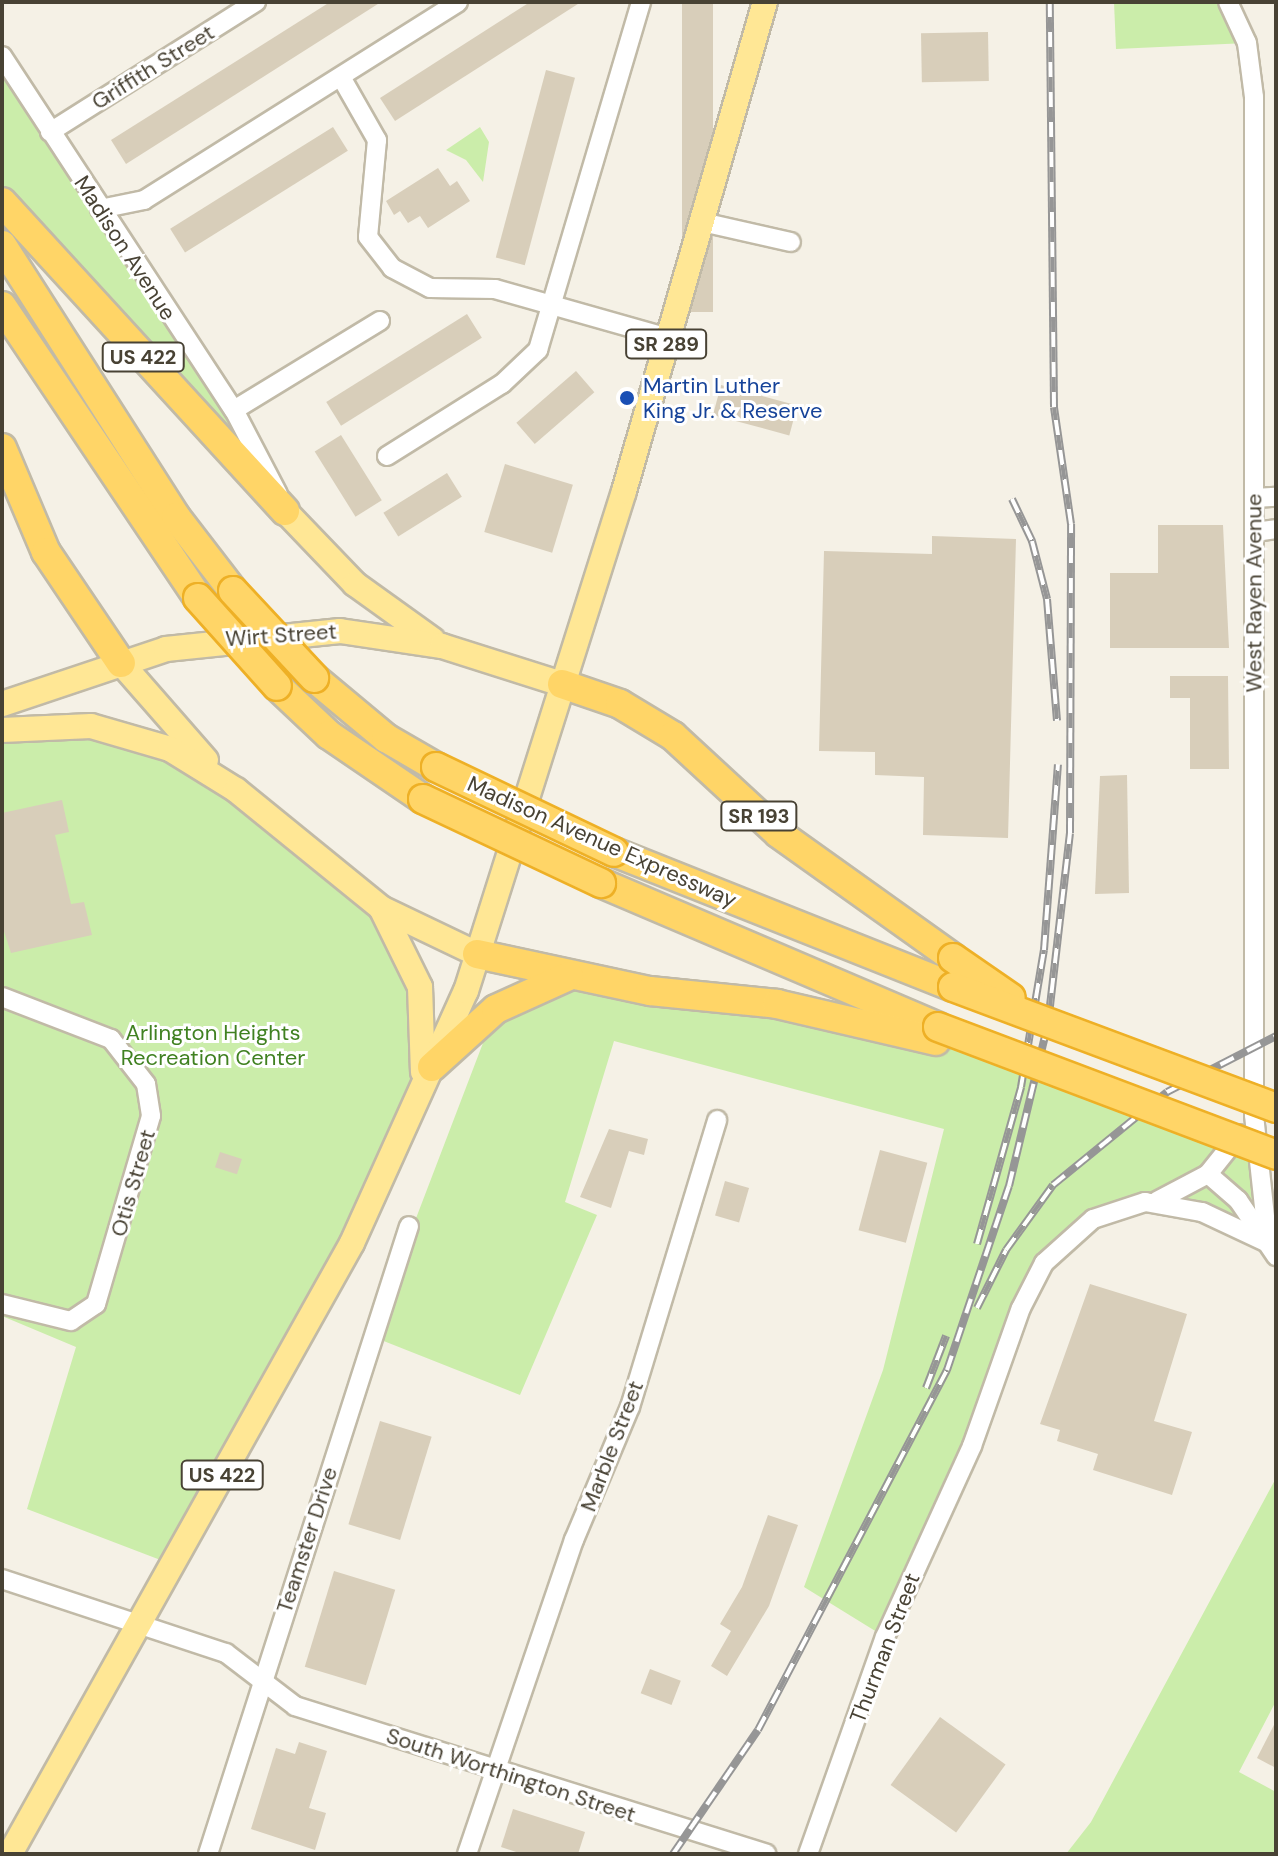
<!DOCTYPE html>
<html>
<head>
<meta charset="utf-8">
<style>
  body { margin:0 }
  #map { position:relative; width:1278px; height:1856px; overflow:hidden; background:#f5f1e6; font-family:"DM Sans",sans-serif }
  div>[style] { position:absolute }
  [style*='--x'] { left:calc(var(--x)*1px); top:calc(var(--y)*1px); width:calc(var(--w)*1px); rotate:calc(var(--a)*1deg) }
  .green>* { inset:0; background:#cbedaa }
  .building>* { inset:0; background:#d8ceba; transform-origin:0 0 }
  .roads { filter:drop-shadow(2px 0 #c1baa7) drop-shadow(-2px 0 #c1baa7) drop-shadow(0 2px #c1baa7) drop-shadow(0 -2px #c1baa7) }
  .minor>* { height:18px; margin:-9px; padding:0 9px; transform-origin:9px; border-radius:9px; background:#fff }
  .major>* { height:24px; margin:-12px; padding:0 12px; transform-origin:12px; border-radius:12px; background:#ffe795 }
  .highway>* { height:28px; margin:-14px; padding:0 14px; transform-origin:14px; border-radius:14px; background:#ffd567 }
  .rail>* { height:8px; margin-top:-4px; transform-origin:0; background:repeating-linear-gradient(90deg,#fff 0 15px,#969696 0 30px); box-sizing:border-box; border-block:2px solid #969696 }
  .bridges { filter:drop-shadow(2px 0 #eeb026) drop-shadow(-2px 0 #eeb026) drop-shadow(0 2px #eeb026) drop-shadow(0 -2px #eeb026) }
  .highway-bridge>* { height:28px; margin:-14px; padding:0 14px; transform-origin:14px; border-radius:14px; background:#ffd567 }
  .dots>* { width:22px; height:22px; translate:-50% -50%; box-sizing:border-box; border:4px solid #fff; border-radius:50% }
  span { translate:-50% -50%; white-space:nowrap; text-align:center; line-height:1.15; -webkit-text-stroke:6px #fff; paint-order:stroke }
  .shield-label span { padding:2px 6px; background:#fff; border:2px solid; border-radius:6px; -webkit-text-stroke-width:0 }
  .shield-label { font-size:20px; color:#484234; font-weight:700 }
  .street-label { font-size:22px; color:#484234 }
  .transit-label { font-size:22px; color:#164399 }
  .left { translate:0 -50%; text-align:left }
  .park-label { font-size:22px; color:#408121 }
  .frame { position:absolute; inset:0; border:4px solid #484234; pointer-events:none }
</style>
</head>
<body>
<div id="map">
  <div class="green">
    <i style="clip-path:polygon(1114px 2px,1228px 2px,1247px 43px,1116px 49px)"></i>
    <i style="clip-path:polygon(2px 56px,216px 388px,285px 511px,2px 202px)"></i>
    <i style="clip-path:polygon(480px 127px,489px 142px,483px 182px,466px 160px,446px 150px)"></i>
    <i style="clip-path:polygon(2px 730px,149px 740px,360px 893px,412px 961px,421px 1090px,171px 1564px,27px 1509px,76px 1347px,2px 1316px)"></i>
    <i style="clip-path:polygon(549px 982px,860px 1021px,1051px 1073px,1235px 1141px,1254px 1115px,1268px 1243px,1202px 1212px,1114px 1210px,1044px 1263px,885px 1637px,804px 1587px,883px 1370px,944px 1129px,614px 1041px,565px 1202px,597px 1215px,520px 1395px,371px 1336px,496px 1009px)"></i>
    <i style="clip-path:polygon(1276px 1478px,1276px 1701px,1239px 1772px,1276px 1792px,1276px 1854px,1066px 1854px,1091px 1822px)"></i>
  </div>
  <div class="building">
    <i style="clip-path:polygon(330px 2px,381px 2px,126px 164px,111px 140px)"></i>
    <i style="clip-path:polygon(530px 2px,581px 2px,395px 121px,380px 98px)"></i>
    <i style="left:682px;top:2px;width:31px;height:310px"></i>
    <i style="left:988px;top:32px;width:49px;height:67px;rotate:89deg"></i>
    <i style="left:546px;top:70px;width:30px;height:194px;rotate:15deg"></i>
    <i style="left:333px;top:127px;width:28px;height:192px;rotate:58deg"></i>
    <i style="clip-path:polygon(438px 168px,450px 186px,457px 181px,470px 201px,428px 228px,420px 216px,408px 223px,400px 211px,394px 215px,386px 201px)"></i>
    <i style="left:467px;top:314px;width:28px;height:166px;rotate:58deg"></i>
    <i style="left:576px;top:371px;width:28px;height:79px;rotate:49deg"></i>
    <i style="left:721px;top:385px;width:79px;height:31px;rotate:15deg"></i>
    <i style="left:341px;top:435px;width:77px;height:31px;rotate:58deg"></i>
    <i style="left:505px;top:464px;width:71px;height:71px;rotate:17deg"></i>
    <i style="left:447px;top:473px;width:28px;height:75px;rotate:58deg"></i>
    <i style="clip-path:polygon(1158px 525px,1223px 525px,1229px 648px,1110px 648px,1110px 573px,1158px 573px)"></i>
    <i style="clip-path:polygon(932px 536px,1016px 539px,1008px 838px,923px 835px,924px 777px,875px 775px,875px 752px,819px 751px,824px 551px,932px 554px)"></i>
    <i style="clip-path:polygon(1170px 676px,1228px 676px,1229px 769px,1190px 769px,1190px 698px,1170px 698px)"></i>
    <i style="clip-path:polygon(1127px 775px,1129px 893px,1095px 894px,1100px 776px)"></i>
    <i style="clip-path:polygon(62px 800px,69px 832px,55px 835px,71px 904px,84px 902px,92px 935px,11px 953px,2px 925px,2px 813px)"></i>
    <i style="clip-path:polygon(609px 1129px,648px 1139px,644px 1155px,629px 1151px,611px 1208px,580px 1197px)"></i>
    <i style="left:880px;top:1150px;width:49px;height:83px;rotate:15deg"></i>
    <i style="left:220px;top:1152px;width:23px;height:16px;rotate:18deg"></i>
    <i style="left:725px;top:1181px;width:25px;height:36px;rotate:16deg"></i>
    <i style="clip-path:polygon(1090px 1284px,1187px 1314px,1154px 1421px,1192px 1432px,1172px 1495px,1093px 1470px,1098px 1454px,1057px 1441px,1060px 1430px,1040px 1424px)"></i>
    <i style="left:380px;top:1421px;width:54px;height:108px;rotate:17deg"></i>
    <i style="clip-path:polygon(768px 1515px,798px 1525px,769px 1606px,727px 1676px,711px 1666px,731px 1631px,720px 1624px,742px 1587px)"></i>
    <i style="left:334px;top:1571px;width:64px;height:100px;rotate:17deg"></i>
    <i style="left:650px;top:1669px;width:33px;height:26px;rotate:21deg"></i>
    <i style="left:940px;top:1717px;width:81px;height:84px;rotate:36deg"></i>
    <i style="clip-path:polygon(1276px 1721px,1276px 1768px,1257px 1758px)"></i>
    <i style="clip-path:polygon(299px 1742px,327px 1751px,309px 1808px,326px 1813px,315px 1850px,251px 1829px,276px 1748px,295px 1754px)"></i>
    <i style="clip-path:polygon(513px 1809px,585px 1832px,578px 1854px,522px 1854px,501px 1847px)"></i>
  </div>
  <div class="roads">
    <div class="minor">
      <i style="--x:1228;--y:2;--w:45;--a:65.1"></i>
      <i style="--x:1247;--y:43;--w:54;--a:82.6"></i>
      <i style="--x:1254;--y:97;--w:1018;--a:90"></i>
      <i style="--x:1254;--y:1115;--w:129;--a:83.8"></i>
      <i style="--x:2;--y:56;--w:423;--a:56.8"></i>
      <i style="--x:234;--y:410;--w:95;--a:62.4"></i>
      <i style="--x:341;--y:77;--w:73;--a:60.3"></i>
      <i style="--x:377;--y:140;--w:97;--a:95.3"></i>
      <i style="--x:368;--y:237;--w:39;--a:52"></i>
      <i style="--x:392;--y:268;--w:43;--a:27.8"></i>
      <i style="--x:430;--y:288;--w:65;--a:0.9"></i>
      <i style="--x:495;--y:289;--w:180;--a:15.8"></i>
      <i style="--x:50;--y:132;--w:244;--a:-32.3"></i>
      <i style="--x:100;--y:209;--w:45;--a:-11.6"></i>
      <i style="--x:144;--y:200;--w:371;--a:-32.2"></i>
      <i style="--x:702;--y:222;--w:91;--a:12.7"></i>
      <i style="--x:234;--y:410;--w:171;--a:-31.4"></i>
      <i style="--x:387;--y:456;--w:136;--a:-32.1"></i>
      <i style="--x:502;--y:384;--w:50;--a:-43.4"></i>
      <i style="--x:538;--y:350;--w:363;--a:-73.5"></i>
      <i style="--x:1254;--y:498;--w:22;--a:-3"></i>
      <i style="--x:1255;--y:532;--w:21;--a:-8"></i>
      <i style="--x:2;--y:997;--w:117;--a:21.1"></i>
      <i style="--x:111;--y:1039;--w:57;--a:52.1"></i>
      <i style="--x:146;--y:1084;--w:32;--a:81"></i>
      <i style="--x:151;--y:1116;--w:196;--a:106.3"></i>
      <i style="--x:96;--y:1304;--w:30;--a:146"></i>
      <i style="--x:71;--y:1321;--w:71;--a:-166.2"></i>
      <i style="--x:1208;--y:1174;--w:40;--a:41"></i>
      <i style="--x:1238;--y:1200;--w:68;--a:55.8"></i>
      <i style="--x:1157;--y:1201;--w:58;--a:-27.9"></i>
      <i style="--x:1208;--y:1174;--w:51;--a:-51.3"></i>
      <i style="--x:2;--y:1579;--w:236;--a:18.3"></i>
      <i style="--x:226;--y:1653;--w:87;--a:37.5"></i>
      <i style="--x:295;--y:1706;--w:494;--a:17.4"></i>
      <i style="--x:208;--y:1854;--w:659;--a:-72.25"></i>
      <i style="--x:467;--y:1854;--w:332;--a:-71.2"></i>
      <i style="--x:574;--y:1540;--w:144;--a:-67.2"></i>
      <i style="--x:630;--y:1407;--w:300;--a:-73.1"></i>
      <i style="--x:808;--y:1854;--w:230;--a:-70.5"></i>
      <i style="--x:885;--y:1637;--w:210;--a:-65.5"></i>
      <i style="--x:972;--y:1446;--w:146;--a:-70.5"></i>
      <i style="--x:1021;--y:1308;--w:51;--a:-62.9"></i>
      <i style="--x:1044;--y:1263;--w:66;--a:-41.9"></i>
      <i style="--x:1093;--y:1219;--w:55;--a:-18.1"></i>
      <i style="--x:1145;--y:1202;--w:58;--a:10"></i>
      <i style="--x:1202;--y:1212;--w:73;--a:25.2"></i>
    </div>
    <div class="major">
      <i style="--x:285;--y:511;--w:101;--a:46.2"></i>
      <i style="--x:355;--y:584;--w:96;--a:35.7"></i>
      <i style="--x:121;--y:663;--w:129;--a:48.8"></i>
      <i style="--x:2;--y:704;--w:173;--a:-18.5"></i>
      <i style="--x:166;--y:649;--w:175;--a:-5.9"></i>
      <i style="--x:340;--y:631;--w:103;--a:8.4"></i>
      <i style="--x:442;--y:646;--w:126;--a:17.6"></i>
      <i style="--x:2;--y:730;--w:89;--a:-2.6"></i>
      <i style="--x:91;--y:726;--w:82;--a:16.2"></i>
      <i style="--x:170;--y:749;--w:78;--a:31.8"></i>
      <i style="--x:236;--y:790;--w:187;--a:39.1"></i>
      <i style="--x:381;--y:908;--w:106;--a:25.6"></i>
      <i style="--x:382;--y:910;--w:86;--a:63.7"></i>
      <i style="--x:420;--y:987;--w:85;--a:88"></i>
      <i style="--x:10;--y:1854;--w:700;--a:-60.76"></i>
      <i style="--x:352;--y:1243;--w:277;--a:-65.7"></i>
      <i style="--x:466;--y:991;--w:524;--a:-72.46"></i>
      <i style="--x:624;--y:491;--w:509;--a:-73.92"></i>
    </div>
    <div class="highway">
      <i style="--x:2;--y:202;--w:419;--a:47.5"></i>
      <i style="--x:2;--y:245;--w:323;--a:57.4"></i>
      <i style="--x:176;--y:517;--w:93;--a:52.4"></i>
      <i style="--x:2;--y:306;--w:352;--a:56.1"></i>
      <i style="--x:2;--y:448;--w:113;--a:67.1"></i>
      <i style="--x:46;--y:552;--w:134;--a:56"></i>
      <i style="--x:314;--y:678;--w:94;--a:39.8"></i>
      <i style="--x:386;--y:738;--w:58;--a:30.1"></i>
      <i style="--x:562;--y:684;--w:61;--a:19"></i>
      <i style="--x:620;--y:704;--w:62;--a:31.1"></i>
      <i style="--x:673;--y:736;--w:143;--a:42.7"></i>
      <i style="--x:778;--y:833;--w:215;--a:35.5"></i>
      <i style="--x:277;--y:686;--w:71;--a:43.3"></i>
      <i style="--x:329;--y:735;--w:114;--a:34.2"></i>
      <i style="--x:614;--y:852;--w:365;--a:21.7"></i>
      <i style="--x:601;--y:883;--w:366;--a:23.1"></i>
      <i style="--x:477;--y:954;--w:177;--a:12.1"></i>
      <i style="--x:650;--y:991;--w:128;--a:5.8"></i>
      <i style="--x:777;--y:1004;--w:163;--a:13.1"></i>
      <i style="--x:432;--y:1067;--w:86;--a:-42.2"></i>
      <i style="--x:496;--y:1009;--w:80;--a:-24.3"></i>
    </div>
  </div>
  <div class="rail">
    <i style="--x:1012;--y:499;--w:47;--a:64.5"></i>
    <i style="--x:1032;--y:541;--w:60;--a:75.5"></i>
    <i style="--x:1047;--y:599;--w:122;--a:85.3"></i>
    <i style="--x:977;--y:1244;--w:163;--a:-74.3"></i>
    <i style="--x:1021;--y:1087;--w:139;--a:-80.5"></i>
    <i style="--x:1044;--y:950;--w:186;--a:-85.7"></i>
    <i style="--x:977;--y:1308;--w:65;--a:-63.4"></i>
    <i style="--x:1006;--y:1250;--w:80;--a:-54.1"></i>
    <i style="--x:1053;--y:1185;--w:147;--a:-39.2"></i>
    <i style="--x:1167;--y:1092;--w:123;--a:-27.2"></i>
    <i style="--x:926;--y:1388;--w:56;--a:-69"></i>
    <i style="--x:673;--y:1854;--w:150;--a:-55.6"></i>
    <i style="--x:758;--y:1730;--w:407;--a:-62.3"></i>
    <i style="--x:947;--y:1370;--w:194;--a:-71.4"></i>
    <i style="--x:1009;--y:1186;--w:168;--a:-76.5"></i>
    <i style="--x:1048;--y:1023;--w:191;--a:-83.4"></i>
    <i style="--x:1070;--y:833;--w:309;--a:-89.8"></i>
    <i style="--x:1071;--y:524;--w:118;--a:-98.3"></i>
    <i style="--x:1054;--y:407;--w:405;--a:-90.6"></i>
  </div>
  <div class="bridges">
    <div class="highway-bridge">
      <i style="--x:233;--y:591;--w:119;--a:47"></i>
      <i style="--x:198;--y:598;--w:118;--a:48.1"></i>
      <i style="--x:436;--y:767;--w:197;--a:25.5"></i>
      <i style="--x:423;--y:799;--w:197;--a:25.3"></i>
      <i style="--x:953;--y:958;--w:70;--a:34.6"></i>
      <i style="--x:953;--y:987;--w:345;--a:20.5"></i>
      <i style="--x:938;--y:1027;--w:361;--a:20.7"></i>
    </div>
  </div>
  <div class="dots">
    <i style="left:627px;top:398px;background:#1a4fb4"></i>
  </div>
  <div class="shield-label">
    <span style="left:666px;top:344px">SR 289</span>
    <span style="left:143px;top:357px">US 422</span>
    <span style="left:759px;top:816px">SR 193</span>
    <span style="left:222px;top:1475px">US 422</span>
  </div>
  <div class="street-label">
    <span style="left:153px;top:67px;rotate:-32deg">Griffith Street</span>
    <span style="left:125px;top:248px;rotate:57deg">Madison Avenue</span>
    <span style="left:1254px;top:593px;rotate:-90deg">West Rayen Avenue</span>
    <span style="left:281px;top:635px;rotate:-4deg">Wirt Street</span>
    <span style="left:602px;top:842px;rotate:24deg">Madison Avenue Expressway</span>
    <span style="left:133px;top:1183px;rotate:-74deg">Otis Street</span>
    <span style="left:612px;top:1446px;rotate:-69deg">Marble Street</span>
    <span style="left:307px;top:1540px;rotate:-72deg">Teamster Drive</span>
    <span style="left:885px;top:1648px;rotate:-69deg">Thurman Street</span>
    <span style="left:511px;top:1775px;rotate:18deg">South Worthington Street</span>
  </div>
  <div class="transit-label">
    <span class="left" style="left:643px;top:398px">Martin Luther<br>King Jr. &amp; Reserve</span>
  </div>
  <div class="park-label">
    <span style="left:213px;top:1045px">Arlington Heights<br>Recreation Center</span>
  </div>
  <div class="frame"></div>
</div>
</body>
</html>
